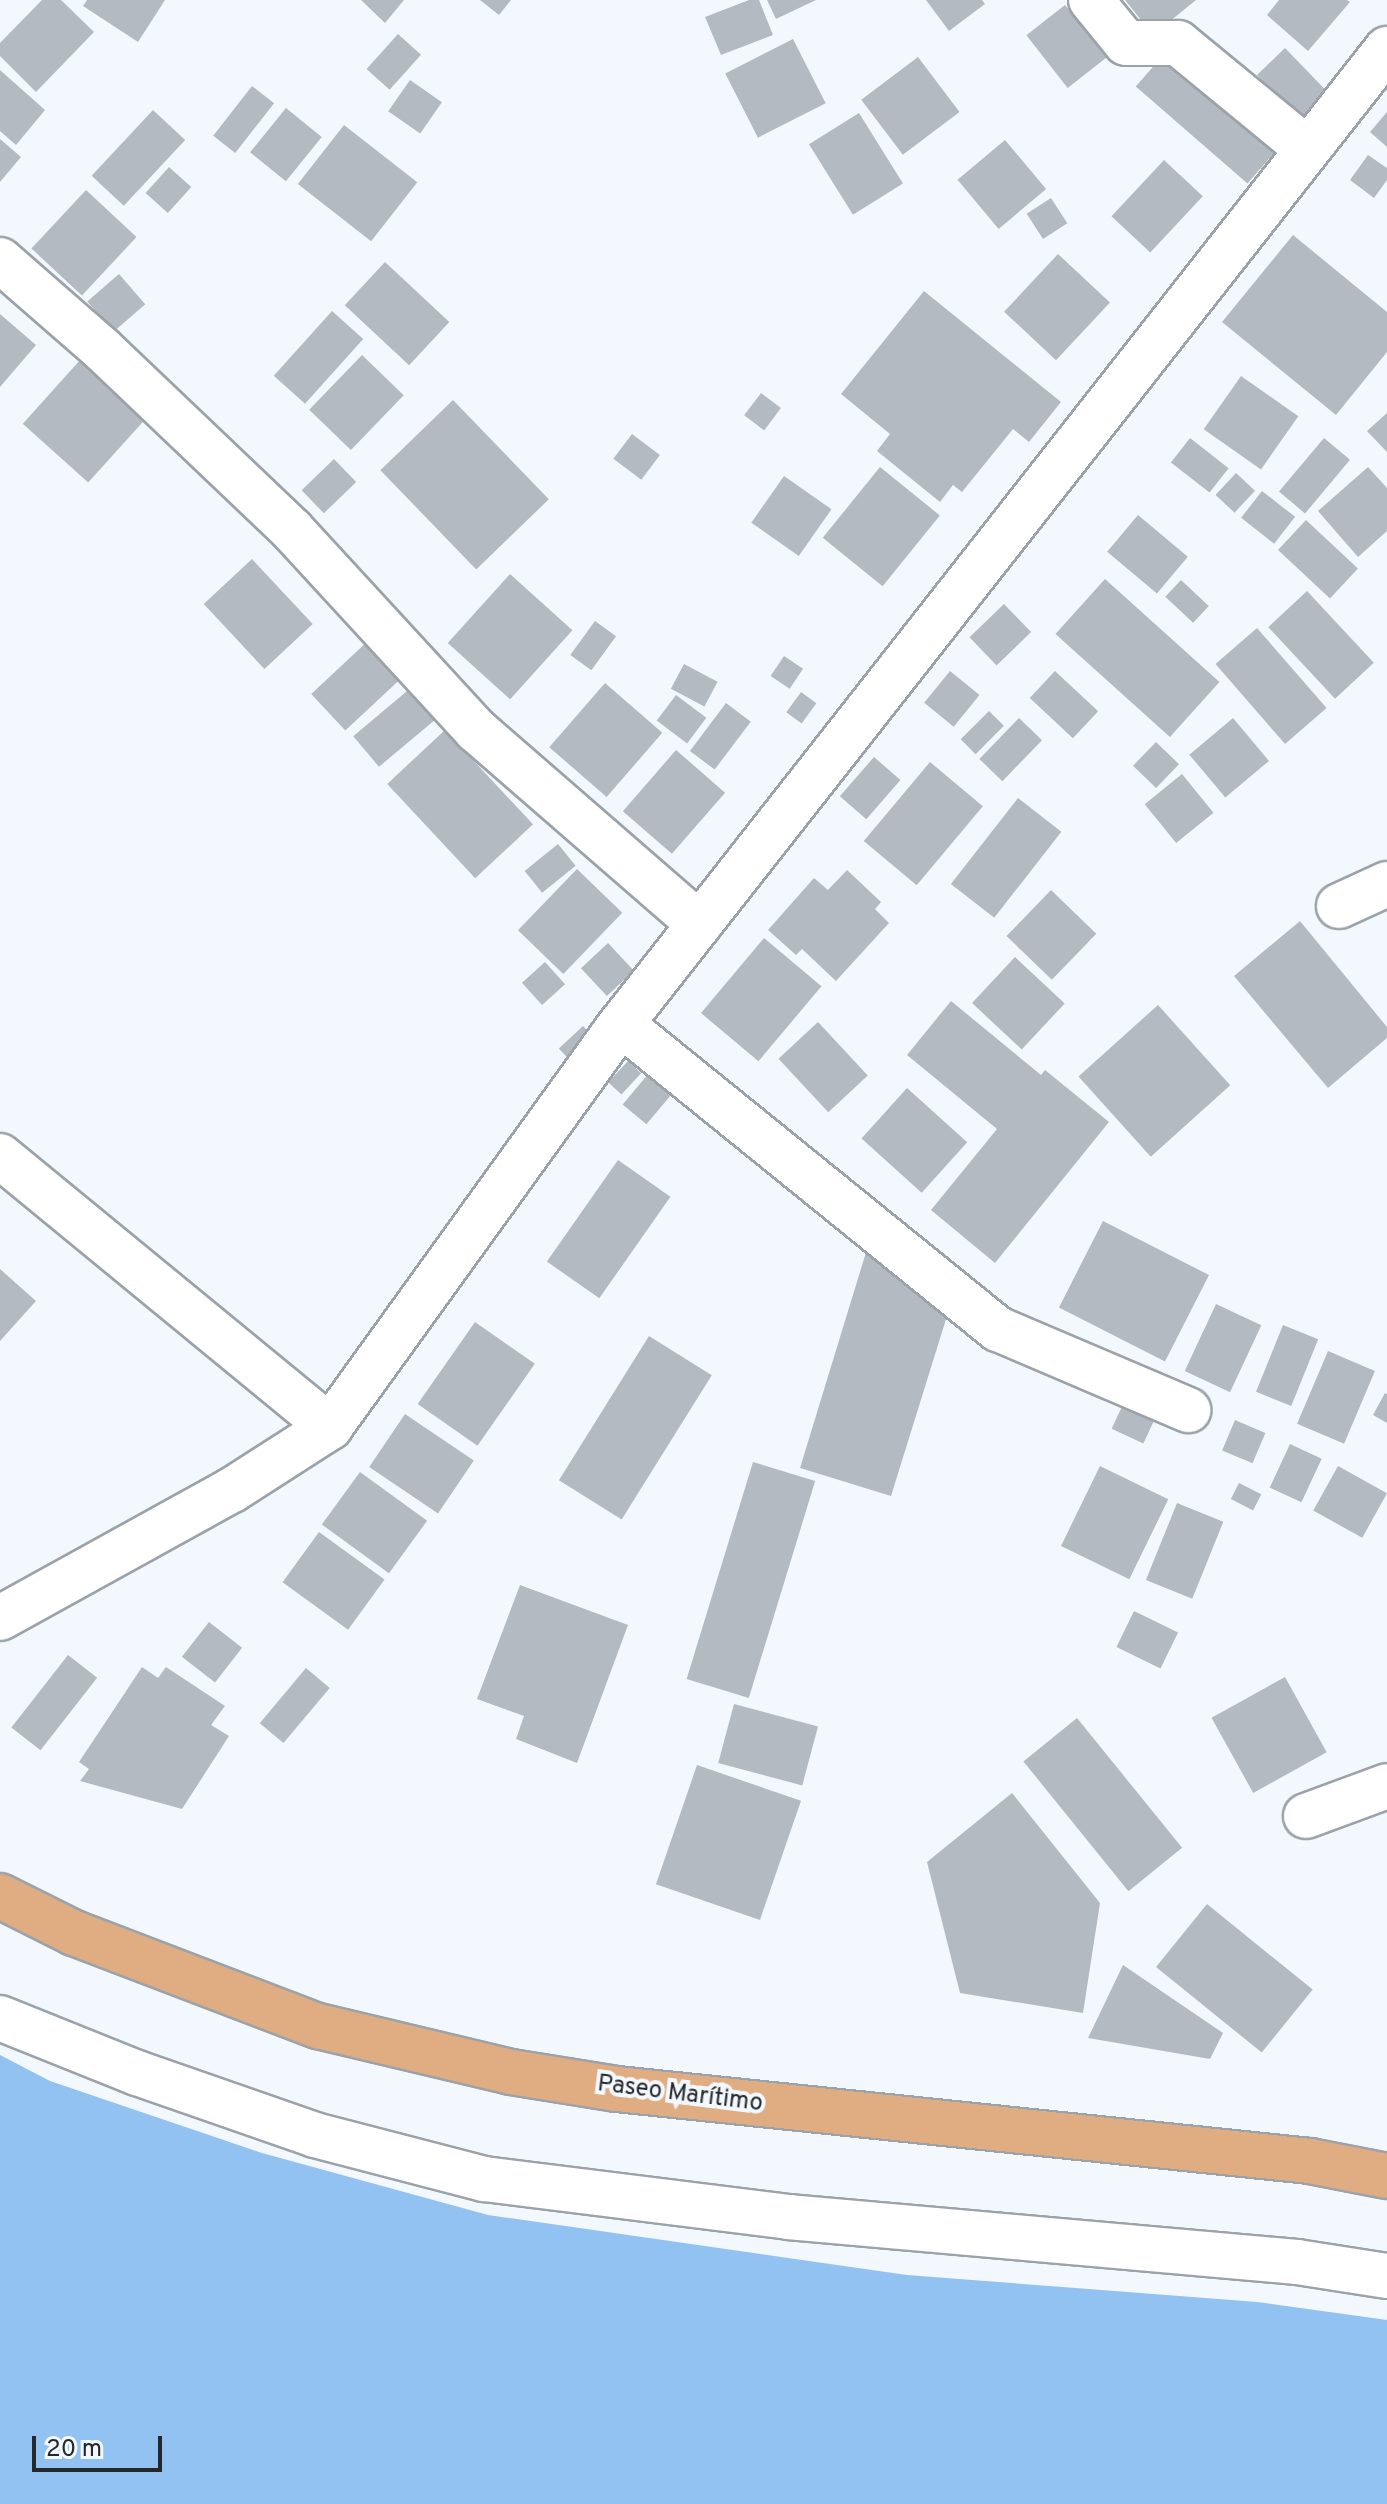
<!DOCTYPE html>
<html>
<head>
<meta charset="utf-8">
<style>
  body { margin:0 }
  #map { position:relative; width:1387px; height:2504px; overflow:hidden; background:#f2f8fe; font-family:Overpass,sans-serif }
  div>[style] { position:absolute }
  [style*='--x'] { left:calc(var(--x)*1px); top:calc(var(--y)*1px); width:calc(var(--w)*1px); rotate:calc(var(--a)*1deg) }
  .water>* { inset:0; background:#92c2f1 }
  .building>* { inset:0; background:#b3bac1; transform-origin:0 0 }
  .roads { filter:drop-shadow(2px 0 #9ba2a9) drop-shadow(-2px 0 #9ba2a9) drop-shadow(0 2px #9ba2a9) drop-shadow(0 -2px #9ba2a9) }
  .minor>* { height:44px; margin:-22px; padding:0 22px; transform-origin:22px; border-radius:22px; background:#fff }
  .major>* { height:44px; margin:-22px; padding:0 22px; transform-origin:22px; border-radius:22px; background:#dfad81 }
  span { translate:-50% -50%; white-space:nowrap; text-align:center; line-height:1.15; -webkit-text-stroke:8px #f2f8fe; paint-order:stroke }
  .street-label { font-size:24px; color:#25282b }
  .scale { position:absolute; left:32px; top:2436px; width:130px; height:36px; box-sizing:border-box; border:4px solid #25282b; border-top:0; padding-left:10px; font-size:24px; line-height:28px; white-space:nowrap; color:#25282b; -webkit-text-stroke:6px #f2f8fe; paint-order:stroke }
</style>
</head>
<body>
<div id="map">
  <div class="water">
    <i style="clip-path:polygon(0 2055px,50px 2081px,262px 2153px,488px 2215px,907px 2275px,1257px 2302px,1387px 2320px,1387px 2504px,0 2504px)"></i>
  </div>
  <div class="building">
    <i style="clip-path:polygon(42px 0,61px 0,94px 32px,36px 92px,0 56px,0 43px)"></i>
    <i style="clip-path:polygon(87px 0,165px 0,138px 42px,83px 6px)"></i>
    <i style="clip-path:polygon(361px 0,404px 0,385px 23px)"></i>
    <i style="clip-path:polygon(480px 0,511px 0,499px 15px)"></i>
    <i style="clip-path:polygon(749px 0,759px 0,773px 35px,721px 55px,705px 17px)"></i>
    <i style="clip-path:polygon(767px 0,816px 0,776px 19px)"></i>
    <i style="clip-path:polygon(926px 0,982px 0,985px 4px,949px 31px)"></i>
    <i style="clip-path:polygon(1125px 0,1196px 0,1153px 35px)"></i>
    <i style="clip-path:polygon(1279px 0,1347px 0,1350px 2px,1308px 51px,1267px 15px)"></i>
    <i style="left:1065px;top:5px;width:67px;height:49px;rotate:52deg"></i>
    <i style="left:398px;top:34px;width:31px;height:47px;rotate:42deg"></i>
    <i style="left:793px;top:39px;width:72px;height:76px;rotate:63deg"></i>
    <i style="left:1285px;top:48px;width:62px;height:39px;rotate:46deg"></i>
    <i style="left:1164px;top:54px;width:148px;height:43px;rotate:41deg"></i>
    <i style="left:918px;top:57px;width:69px;height:71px;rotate:53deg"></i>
    <i style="clip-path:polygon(0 70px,45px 110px,16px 145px,0 131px)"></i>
    <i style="left:410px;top:80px;width:39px;height:38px;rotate:35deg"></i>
    <i style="left:252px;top:86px;width:28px;height:63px;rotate:38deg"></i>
    <i style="left:286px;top:108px;width:46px;height:57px;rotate:39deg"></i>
    <i style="left:153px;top:110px;width:44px;height:90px;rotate:43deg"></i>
    <i style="clip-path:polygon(1387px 112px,1387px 147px,1370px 132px)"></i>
    <i style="left:859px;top:113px;width:83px;height:59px;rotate:58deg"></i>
    <i style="left:344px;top:125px;width:93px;height:75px;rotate:38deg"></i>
    <i style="clip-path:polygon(0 139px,21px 157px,0 182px)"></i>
    <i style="left:1005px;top:140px;width:64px;height:62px;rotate:50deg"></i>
    <i style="clip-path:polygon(1368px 155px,1387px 168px,1387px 180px,1374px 198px,1350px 180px)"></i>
    <i style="left:1164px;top:160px;width:53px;height:77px;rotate:43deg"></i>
    <i style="left:169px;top:167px;width:30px;height:35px;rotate:42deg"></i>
    <i style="left:86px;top:190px;width:69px;height:80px;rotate:43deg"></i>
    <i style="left:1051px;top:198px;width:30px;height:29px;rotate:57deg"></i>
    <i style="clip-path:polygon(1293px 235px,1387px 312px,1387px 352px,1336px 415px,1222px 322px)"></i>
    <i style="left:1058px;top:254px;width:71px;height:79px;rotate:43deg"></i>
    <i style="left:385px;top:262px;width:88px;height:59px;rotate:43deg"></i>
    <i style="left:119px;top:274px;width:40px;height:42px;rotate:49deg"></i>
    <i style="clip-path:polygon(924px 291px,1061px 402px,1029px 442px,1013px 429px,962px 492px,953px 485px,940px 502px,877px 451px,890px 434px,841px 394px)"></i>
    <i style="left:332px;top:311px;width:42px;height:87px;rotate:42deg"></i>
    <i style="clip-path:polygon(0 314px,36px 345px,0 387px)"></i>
    <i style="left:362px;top:355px;width:58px;height:76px;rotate:44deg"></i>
    <i style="left:81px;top:359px;width:88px;height:87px;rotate:42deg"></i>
    <i style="left:1241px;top:376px;width:70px;height:65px;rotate:35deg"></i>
    <i style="left:761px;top:393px;width:25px;height:28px;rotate:37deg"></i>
    <i style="left:453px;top:400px;width:138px;height:101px;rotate:46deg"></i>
    <i style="clip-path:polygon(1387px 413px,1387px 452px,1367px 431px)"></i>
    <i style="left:632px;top:434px;width:35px;height:31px;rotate:37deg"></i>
    <i style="left:1190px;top:438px;width:49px;height:31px;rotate:38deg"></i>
    <i style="left:1324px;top:438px;width:34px;height:70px;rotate:40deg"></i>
    <i style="left:334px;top:459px;width:32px;height:45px;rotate:46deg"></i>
    <i style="left:880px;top:467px;width:77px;height:91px;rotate:39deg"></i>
    <i style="clip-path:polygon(1368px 467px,1387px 488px,1387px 531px,1358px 557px,1318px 511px)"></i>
    <i style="left:1236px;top:473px;width:26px;height:30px;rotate:43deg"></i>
    <i style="left:784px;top:476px;width:58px;height:57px;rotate:35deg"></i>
    <i style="left:1262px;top:491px;width:42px;height:34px;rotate:38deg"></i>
    <i style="left:1138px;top:515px;width:65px;height:48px;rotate:40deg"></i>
    <i style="left:1306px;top:520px;width:71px;height:41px;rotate:43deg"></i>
    <i style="left:252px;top:559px;width:89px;height:66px;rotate:47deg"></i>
    <i style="left:510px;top:574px;width:84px;height:93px;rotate:42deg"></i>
    <i style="left:1105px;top:579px;width:154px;height:74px;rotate:42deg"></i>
    <i style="left:1181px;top:580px;width:38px;height:23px;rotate:43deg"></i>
    <i style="left:1307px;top:591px;width:98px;height:53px;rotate:47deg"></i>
    <i style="left:1004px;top:604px;width:39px;height:48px;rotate:46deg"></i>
    <i style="left:595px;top:621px;width:26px;height:42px;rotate:36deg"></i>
    <i style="left:1257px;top:628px;width:106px;height:55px;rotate:49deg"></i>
    <i style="left:369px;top:640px;width:50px;height:79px;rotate:47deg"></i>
    <i style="left:784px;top:656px;width:23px;height:24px;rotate:34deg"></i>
    <i style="left:684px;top:664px;width:38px;height:28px;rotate:28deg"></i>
    <i style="left:950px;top:671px;width:38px;height:41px;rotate:39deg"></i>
    <i style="left:1055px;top:671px;width:59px;height:37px;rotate:43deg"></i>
    <i style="left:605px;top:683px;width:76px;height:85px;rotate:41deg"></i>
    <i style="left:413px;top:686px;width:40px;height:78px;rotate:50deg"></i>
    <i style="left:801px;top:692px;width:19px;height:25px;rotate:36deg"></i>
    <i style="left:676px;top:695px;width:38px;height:32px;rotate:37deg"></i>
    <i style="left:726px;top:703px;width:31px;height:60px;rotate:37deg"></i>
    <i style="left:989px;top:711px;width:21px;height:40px;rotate:45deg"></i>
    <i style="left:1019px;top:718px;width:32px;height:57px;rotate:44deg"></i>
    <i style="left:1233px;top:718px;width:56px;height:57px;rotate:50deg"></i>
    <i style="left:445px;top:730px;width:129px;height:79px;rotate:47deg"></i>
    <i style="left:1156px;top:742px;width:32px;height:33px;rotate:44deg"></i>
    <i style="left:676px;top:750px;width:65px;height:81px;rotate:41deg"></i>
    <i style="left:874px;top:757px;width:35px;height:52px;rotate:41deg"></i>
    <i style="left:930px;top:762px;width:69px;height:103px;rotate:40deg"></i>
    <i style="left:1182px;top:774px;width:50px;height:48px;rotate:51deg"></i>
    <i style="left:1018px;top:798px;width:55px;height:109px;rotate:38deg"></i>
    <i style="left:558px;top:844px;width:28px;height:43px;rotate:51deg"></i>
    <i style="left:577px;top:869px;width:63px;height:85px;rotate:44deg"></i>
    <i style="clip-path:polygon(847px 870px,881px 902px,875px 909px,889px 923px,836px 981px,802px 949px,796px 955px,768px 930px,814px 878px,828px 890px)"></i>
    <i style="left:1051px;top:890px;width:63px;height:64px;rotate:44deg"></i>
    <i style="clip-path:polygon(1300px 921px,1387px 1027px,1387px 1038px,1328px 1088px,1234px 976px)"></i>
    <i style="left:764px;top:938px;width:75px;height:98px;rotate:40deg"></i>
    <i style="left:608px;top:943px;width:38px;height:37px;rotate:47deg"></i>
    <i style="left:1015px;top:957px;width:68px;height:63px;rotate:43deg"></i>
    <i style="left:545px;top:962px;width:30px;height:31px;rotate:48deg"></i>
    <i style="clip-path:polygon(951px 1001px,1041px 1075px,1045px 1070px,1109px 1122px,995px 1263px,931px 1210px,997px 1129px,907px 1055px)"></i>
    <i style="left:1158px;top:1005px;width:108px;height:107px;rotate:48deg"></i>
    <i style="left:818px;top:1022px;width:73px;height:54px;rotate:47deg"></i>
    <i style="left:583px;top:1026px;width:18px;height:33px;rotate:47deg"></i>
    <i style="left:628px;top:1061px;width:18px;height:29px;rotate:43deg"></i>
    <i style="left:649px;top:1073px;width:31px;height:41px;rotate:40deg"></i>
    <i style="left:907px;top:1088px;width:81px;height:68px;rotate:42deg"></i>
    <i style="left:618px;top:1160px;width:64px;height:124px;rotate:35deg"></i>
    <i style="left:1103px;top:1221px;width:119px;height:97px;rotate:27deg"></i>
    <i style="clip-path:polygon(867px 1249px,947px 1316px,891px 1496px,800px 1468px)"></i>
    <i style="clip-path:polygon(0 1269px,36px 1301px,0 1341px)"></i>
    <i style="left:1216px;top:1304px;width:50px;height:74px;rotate:25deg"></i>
    <i style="left:475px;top:1322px;width:73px;height:100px;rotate:35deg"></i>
    <i style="left:1283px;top:1325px;width:38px;height:72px;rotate:22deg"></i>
    <i style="left:649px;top:1336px;width:74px;height:170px;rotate:32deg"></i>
    <i style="left:1328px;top:1351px;width:51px;height:79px;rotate:23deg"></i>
    <i style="clip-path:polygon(1385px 1393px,1387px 1394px,1387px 1423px,1373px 1415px)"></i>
    <i style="left:1126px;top:1398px;width:35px;height:34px;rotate:25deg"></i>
    <i style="left:405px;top:1414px;width:83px;height:64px;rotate:34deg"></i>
    <i style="left:1235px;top:1420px;width:33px;height:33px;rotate:23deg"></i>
    <i style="left:1290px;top:1444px;width:35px;height:48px;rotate:25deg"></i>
    <i style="left:753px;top:1462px;width:65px;height:227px;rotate:17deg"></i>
    <i style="left:1100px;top:1466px;width:76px;height:89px;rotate:26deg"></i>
    <i style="left:1338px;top:1466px;width:56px;height:51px;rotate:29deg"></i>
    <i style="left:360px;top:1472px;width:83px;height:65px;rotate:36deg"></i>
    <i style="left:1239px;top:1483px;width:25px;height:18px;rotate:27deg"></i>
    <i style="left:1177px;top:1503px;width:50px;height:83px;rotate:22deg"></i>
    <i style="left:319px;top:1532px;width:81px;height:62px;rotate:36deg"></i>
    <i style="clip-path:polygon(520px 1585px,628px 1625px,577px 1763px,516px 1739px,524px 1716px,477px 1699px)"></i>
    <i style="left:1134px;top:1611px;width:49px;height:40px;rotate:26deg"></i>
    <i style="left:209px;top:1622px;width:42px;height:44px;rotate:38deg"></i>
    <i style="left:68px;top:1655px;width:37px;height:92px;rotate:38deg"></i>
    <i style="clip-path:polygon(142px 1667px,158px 1678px,166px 1667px,225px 1706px,211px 1725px,229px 1736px,182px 1809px,80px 1781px,89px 1769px,79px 1762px)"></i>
    <i style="left:306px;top:1668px;width:31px;height:72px;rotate:40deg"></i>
    <i style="left:1285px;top:1677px;width:86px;height:84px;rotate:61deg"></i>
    <i style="left:734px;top:1704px;width:87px;height:61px;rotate:15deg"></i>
    <i style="left:1077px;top:1718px;width:167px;height:69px;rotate:51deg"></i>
    <i style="left:697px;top:1765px;width:110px;height:126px;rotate:19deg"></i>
    <i style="clip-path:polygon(1012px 1793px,1100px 1903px,1083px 2013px,960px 1993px,927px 1862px)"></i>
    <i style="left:1207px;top:1904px;width:136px;height:81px;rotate:39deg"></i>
    <i style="clip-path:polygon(1123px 1965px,1223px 2033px,1210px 2059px,1088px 2038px)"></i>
  </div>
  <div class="roads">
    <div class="minor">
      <i style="--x:1091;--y:0;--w:55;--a:50.9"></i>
      <i style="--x:1126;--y:43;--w:52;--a:0"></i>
      <i style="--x:1178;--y:43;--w:167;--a:39.4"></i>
      <i style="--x:0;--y:260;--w:135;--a:41.1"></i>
      <i style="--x:102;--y:349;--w:262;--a:43.6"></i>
      <i style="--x:292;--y:530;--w:272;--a:47.4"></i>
      <i style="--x:476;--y:730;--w:296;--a:41"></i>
      <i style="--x:1339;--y:906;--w:53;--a:-24.6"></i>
      <i style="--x:621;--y:1024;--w:485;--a:39"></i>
      <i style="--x:998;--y:1329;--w:207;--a:23.1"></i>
      <i style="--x:0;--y:1156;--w:427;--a:39.4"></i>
      <i style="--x:0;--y:1618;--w:265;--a:-28.9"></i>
      <i style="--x:232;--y:1490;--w:117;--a:-32.7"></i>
      <i style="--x:330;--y:1427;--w:497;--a:-54.2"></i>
      <i style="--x:621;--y:1024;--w:1240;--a:-51.85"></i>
      <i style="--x:1306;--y:1816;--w:86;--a:-20.3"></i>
      <i style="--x:0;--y:2018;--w:148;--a:21.9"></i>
      <i style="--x:137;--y:2073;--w:188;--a:19.2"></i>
      <i style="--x:315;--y:2135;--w:175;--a:14.6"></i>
      <i style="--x:484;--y:2179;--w:306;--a:7.1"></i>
      <i style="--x:788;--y:2217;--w:511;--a:5.05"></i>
      <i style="--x:1297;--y:2262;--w:91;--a:8.8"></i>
    </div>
    <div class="major">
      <i style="--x:0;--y:1896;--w:83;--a:26.6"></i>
      <i style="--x:74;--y:1933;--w:261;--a:20.9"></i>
      <i style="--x:318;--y:2026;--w:198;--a:13.4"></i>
      <i style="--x:511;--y:2072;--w:107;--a:9.1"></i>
      <i style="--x:617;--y:2089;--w:697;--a:5.93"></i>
      <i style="--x:1310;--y:2161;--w:78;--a:11"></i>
    </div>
  </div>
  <div class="street-label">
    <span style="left:680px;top:2095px;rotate:7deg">Paseo Marítimo</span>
  </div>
  <div class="scale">20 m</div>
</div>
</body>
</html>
